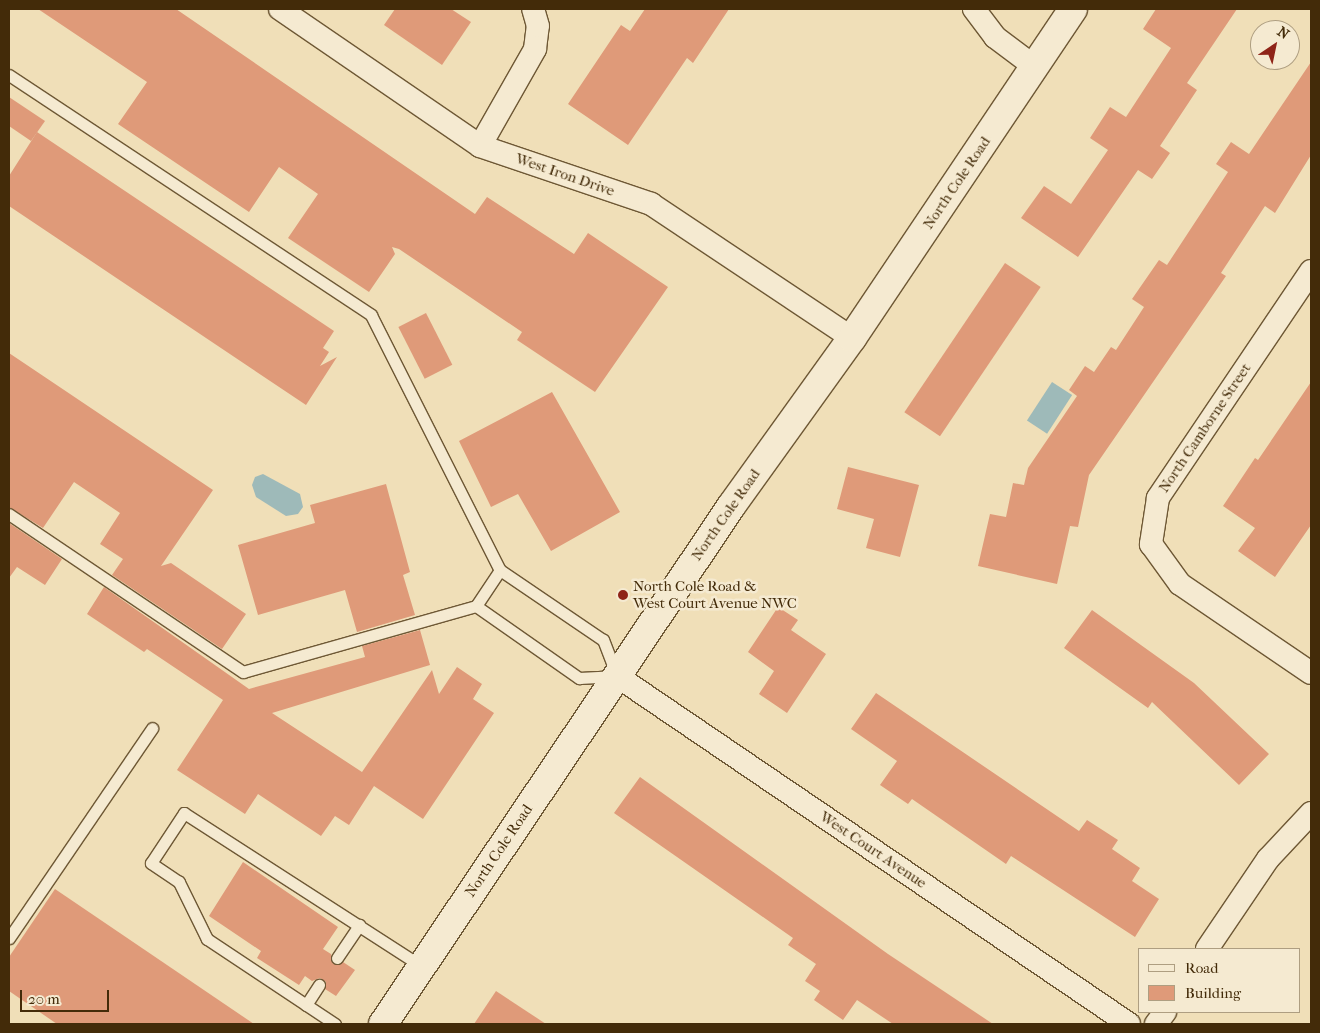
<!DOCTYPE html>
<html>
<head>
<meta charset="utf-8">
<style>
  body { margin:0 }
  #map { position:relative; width:1320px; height:1033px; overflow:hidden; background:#f0dfb8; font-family:"IM FELL French Canon",serif }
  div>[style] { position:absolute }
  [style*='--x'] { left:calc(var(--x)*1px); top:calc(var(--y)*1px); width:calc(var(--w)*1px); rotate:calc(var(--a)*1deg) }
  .water>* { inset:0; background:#9ebab9; transform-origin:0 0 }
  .building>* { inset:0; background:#df9a79; transform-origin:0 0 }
  .roads { filter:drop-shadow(1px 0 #6e5835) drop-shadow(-1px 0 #6e5835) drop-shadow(0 1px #6e5835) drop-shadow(0 -1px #6e5835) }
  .lane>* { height:11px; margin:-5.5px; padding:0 5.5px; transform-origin:5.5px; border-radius:5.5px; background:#f5ead1 }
  .street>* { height:22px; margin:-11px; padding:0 11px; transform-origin:11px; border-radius:11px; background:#f5ead1 }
  .secondary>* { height:28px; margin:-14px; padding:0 14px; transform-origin:14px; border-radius:14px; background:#f5ead1 }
  .dots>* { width:14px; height:14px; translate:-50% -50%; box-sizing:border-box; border:2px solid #f5ead1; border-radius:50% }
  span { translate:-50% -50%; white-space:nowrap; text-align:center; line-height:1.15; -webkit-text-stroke:5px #f5ead1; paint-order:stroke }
  .street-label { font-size:15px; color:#432b09 }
  .poi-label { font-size:15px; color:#432b09 }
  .left { translate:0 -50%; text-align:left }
  .frame { position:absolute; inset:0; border:10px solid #432b09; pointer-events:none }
  .legend { position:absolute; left:1138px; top:948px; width:162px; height:65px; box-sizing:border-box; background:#f5ead1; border:1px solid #ae9e81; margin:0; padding:6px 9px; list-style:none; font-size:15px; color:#432b09 }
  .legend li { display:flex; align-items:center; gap:10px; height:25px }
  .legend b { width:25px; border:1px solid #ae9e81 }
  .north { position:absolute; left:1250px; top:20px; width:50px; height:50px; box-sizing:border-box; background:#f5ead1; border:1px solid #ae9e81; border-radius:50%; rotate:34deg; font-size:14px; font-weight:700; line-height:20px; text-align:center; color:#432b09 }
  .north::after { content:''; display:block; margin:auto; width:18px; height:22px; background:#8f2418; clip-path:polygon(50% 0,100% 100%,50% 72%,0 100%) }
  .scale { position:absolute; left:20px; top:990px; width:89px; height:22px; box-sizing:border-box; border:2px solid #432b09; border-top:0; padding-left:6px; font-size:15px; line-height:18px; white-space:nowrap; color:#432b09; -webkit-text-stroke:4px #f5ead1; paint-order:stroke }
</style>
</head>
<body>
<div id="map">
  <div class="water">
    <i style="left:1052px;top:382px;width:24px;height:46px;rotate:33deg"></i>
    <i style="clip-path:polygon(263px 474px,300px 494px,303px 507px,298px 514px,286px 516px,256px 497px,252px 485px,255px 477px)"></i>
  </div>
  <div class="building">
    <i style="clip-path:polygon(38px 9px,176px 9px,475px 214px,487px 197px,574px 254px,588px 233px,668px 287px,595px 392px,517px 340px,522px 332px,399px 249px,392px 247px,395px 254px,369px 292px,288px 238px,318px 194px,279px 167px,249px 212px,118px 124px,147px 82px)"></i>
    <i style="clip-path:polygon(395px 9px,451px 9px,471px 22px,442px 65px,384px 25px)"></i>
    <i style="clip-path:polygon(645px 9px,729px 9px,693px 63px,687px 58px,628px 145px,568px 104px,621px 25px,630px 31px)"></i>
    <i style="clip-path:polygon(1156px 9px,1237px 9px,1187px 83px,1197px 90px,1160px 146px,1170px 153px,1152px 179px,1138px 170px,1078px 257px,1021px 218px,1044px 186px,1071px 204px,1108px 150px,1090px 138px,1110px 107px,1126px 117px,1171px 48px,1143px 29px)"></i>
    <i style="clip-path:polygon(1311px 62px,1311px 155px,1275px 213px,1265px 206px,1221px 273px,1226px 276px,1089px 475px,1078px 527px,1070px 526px,1057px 584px,978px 566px,990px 514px,1006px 517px,1013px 483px,1024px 485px,1028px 468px,1077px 396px,1069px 390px,1085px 366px,1094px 372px,1111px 347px,1116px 350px,1144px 307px,1132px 299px,1159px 260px,1167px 265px,1228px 172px,1216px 164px,1231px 142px,1249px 154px)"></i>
    <i style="clip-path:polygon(9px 97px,45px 121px,31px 141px,9px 126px)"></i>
    <i style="clip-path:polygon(37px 132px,334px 331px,323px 348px,329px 352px,320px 366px,337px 357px,306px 405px,9px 206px,9px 176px)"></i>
    <i style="left:1005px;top:263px;width:43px;height:180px;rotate:34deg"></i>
    <i style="left:426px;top:313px;width:58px;height:31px;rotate:63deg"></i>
    <i style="clip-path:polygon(9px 353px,213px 490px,161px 566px,171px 563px,246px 614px,222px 649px,112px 575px,123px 559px,100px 544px,120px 513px,74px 482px,43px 528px,9px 507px)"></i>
    <i style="clip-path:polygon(1311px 382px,1311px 525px,1275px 577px,1238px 551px,1255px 528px,1223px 506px,1255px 458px,1258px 460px)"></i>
    <i style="clip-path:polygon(552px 392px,620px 512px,551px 551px,518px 494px,491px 507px,459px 441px)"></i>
    <i style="clip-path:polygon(848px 467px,919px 485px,900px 557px,866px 548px,874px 519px,837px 509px)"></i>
    <i style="clip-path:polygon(386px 484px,410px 572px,403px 575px,415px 615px,357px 632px,345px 590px,258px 615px,238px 545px,315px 523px,310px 505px)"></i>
    <i style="clip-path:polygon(9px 523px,62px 559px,45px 585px,17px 567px,9px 578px)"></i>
    <i style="clip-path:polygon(104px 587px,249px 689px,365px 657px,362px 646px,420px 630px,430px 665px,272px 713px,362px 772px,432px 670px,439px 694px,457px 667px,482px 684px,473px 699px,494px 713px,423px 819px,374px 786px,349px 825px,335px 816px,321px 836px,258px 794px,245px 814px,177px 770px,223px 700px,147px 649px,144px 652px,87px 614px)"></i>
    <i style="clip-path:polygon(778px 607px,798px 620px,791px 630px,826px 654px,787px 713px,759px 694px,774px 671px,748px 652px)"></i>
    <i style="clip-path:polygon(1092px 610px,1194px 683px,1269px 754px,1239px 785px,1152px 702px,1148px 708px,1064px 648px)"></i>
    <i style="clip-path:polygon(876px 693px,1079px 831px,1087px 820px,1118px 840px,1112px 849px,1140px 868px,1132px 881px,1159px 899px,1135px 937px,1011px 856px,1006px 864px,912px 799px,908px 804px,880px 785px,897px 761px,851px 729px)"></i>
    <i style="clip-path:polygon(640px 777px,888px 954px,993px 1024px,893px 1024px,857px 1000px,843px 1020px,814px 1000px,820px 991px,805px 981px,816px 964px,788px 945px,793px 938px,614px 813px)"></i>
    <i style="clip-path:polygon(243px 862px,338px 927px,323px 949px,331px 954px,333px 964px,343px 962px,355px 970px,336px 996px,325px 989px,326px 982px,320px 978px,312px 981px,305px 976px,299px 985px,257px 958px,261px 951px,209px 916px)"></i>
    <i style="clip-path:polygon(55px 889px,254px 1024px,57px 1024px,9px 991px,9px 957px)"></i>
    <i style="clip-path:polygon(496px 991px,546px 1024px,474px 1024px)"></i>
  </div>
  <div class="roads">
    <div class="lane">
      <i style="--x:9;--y:75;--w:434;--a:33.5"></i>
      <i style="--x:371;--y:315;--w:286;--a:63.2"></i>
      <i style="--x:500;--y:570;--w:43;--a:123.7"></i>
      <i style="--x:476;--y:606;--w:242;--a:164.2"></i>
      <i style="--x:243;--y:672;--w:282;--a:-146"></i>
      <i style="--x:476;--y:606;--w:126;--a:35"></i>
      <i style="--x:579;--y:678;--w:38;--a:-3"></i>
      <i style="--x:617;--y:676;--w:39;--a:-111"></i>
      <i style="--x:603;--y:640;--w:125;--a:-145.8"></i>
      <i style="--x:9;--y:938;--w:254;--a:-55.7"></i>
      <i style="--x:337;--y:958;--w:40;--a:-56"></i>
      <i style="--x:306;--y:1005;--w:24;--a:-57"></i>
      <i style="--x:335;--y:1024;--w:154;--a:-146.4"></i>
      <i style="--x:207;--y:939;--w:64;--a:-116.2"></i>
      <i style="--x:179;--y:882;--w:34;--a:-146"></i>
      <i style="--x:151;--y:863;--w:60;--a:-56.6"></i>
      <i style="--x:184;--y:813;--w:282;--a:32.8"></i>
    </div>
    <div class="street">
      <i style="--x:280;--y:9;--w:242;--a:34.4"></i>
      <i style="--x:480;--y:146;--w:181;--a:18.7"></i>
      <i style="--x:651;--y:204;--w:242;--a:33.7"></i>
      <i style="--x:974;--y:9;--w:35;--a:53"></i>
      <i style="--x:995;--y:37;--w:50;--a:36.9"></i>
      <i style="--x:480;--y:146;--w:112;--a:-60.4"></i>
      <i style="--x:535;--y:49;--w:23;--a:-83"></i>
      <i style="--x:538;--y:26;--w:18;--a:-106"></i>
      <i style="--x:1311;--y:271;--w:274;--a:124"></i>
      <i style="--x:1158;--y:498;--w:47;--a:98.7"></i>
      <i style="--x:1151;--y:544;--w:49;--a:54.1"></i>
      <i style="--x:1180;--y:584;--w:158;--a:34.2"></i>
      <i style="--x:617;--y:676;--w:619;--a:34.2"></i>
      <i style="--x:1207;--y:949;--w:109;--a:-55.9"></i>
      <i style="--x:1268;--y:859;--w:63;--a:-46.9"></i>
      <i style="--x:1156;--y:1024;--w:15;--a:-53"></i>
    </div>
    <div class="secondary">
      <i style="--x:383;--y:1024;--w:625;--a:-56.08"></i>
      <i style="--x:732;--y:505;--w:206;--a:-54.3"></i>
      <i style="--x:852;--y:338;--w:396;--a:-56.1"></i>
    </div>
  </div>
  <div class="dots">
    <i style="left:623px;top:595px;background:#8f2418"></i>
  </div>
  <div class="street-label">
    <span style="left:565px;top:175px;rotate:19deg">West Iron Drive</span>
    <span style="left:957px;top:183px;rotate:-56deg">North Cole Road</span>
    <span style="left:1205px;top:428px;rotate:-56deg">North Camborne Street</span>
    <span style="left:726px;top:515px;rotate:-55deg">North Cole Road</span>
    <span style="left:873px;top:850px;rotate:34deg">West Court Avenue</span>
    <span style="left:499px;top:851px;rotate:-56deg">North Cole Road</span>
  </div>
  <div class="poi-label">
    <span class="left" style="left:633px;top:595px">North Cole Road &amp;<br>West Court Avenue NWC</span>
  </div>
  <div class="frame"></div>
  <ul class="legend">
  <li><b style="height:6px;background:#f5ead1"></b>Road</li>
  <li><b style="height:14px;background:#df9a79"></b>Building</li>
  </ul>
  <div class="north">N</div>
  <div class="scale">20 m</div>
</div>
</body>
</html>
